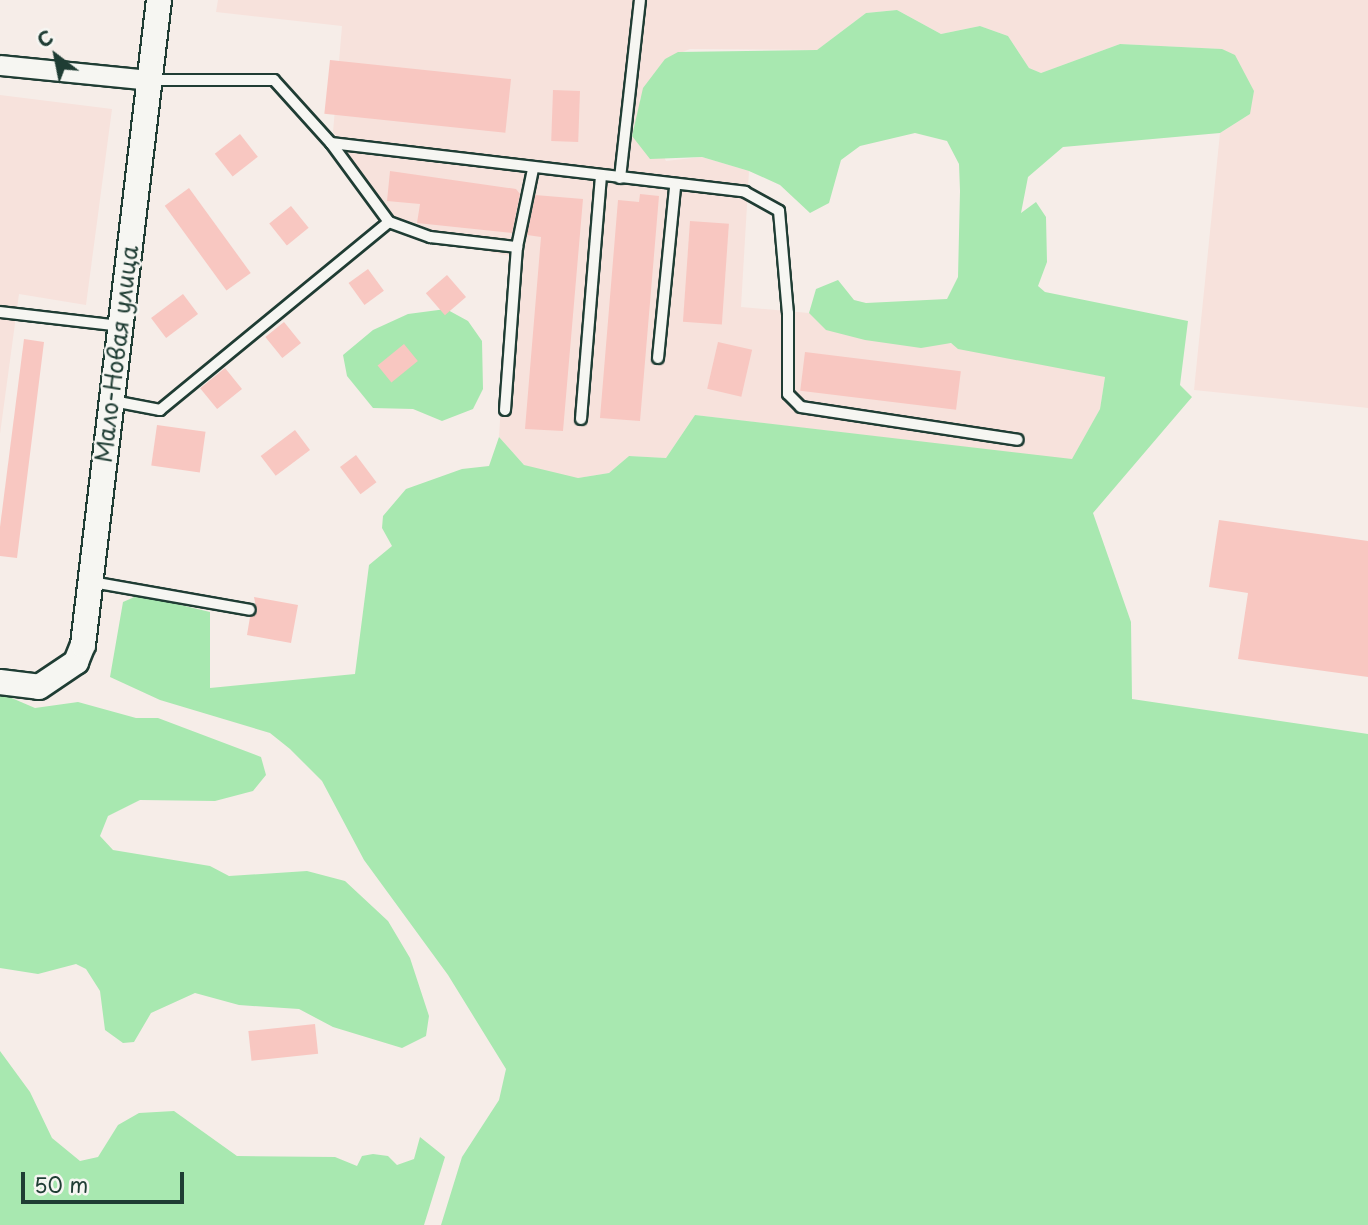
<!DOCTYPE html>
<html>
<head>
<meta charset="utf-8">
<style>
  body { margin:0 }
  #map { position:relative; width:1368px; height:1225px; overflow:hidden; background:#f6ede8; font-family:"Playpen Sans",sans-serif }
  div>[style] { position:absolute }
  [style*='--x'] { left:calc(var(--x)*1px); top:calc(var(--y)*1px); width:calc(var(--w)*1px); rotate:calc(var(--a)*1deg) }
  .built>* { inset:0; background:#f7e2dc }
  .green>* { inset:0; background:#a8e8b0 }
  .building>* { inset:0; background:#f8c7c1; transform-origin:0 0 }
  .roads { filter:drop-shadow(2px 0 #1f3d34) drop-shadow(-2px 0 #1f3d34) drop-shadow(0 2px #1f3d34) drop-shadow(0 -2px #1f3d34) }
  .service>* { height:10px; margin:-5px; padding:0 5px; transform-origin:5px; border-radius:5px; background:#f6f6f2 }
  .minor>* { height:19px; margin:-9.5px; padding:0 9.5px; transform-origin:9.5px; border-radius:9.5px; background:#f6f6f2 }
  .tertiary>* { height:24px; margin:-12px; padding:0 12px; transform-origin:12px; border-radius:12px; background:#f6f6f2 }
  span { translate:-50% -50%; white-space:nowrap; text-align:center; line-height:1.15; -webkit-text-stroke:5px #f6f6f2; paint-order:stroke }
  .street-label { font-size:23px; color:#1f3d34 }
  .north { position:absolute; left:21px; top:21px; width:70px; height:70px; -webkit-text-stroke:5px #f6f6f2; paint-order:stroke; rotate:328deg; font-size:19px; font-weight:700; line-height:28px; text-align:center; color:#1f3d34 }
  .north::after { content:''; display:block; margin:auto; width:24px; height:32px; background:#1f3d34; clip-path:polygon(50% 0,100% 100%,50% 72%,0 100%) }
  .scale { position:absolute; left:21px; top:1172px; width:163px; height:32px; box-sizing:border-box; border:4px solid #1f3d34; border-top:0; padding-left:9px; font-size:21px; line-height:24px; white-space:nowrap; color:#1f3d34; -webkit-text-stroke:5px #f6f6f2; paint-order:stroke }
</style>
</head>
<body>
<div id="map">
  <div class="built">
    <i style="clip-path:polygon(218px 0,1368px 0,1368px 408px,1194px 390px,1220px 133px,1250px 114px,1222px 49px,1120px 44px,1041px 73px,1029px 68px,1008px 36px,980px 26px,941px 34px,897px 10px,866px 13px,817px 50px,690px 49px,665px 59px,639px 100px,666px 161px,702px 157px,749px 171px,741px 307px,809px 313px,1105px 377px,1100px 409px,1072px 460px,695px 415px,666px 458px,629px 456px,609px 473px,578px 478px,542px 473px,524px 465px,499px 437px,510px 256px,401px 234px,333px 132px,342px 26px,216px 12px)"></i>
    <i style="clip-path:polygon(0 95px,112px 109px,86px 305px,19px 294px,0 434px)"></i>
  </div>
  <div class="green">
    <i style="clip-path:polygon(897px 10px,941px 34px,980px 26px,1008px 36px,1029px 68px,1041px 73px,1120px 44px,1222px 49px,1235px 55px,1254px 91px,1250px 114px,1220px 133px,1063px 147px,1028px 177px,1021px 213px,1036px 202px,1046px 217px,1047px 262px,1038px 286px,1045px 292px,1188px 321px,1180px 385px,1192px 397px,1093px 513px,1131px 622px,1132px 699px,1368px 734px,1368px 1225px,441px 1225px,462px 1157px,499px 1100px,506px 1069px,448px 975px,364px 860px,322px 781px,290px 749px,270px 733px,160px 700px,110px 677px,123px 602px,139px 595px,210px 612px,210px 688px,355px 674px,369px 565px,392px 546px,382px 528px,383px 516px,406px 489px,462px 469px,489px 466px,499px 437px,524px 465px,578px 478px,609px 473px,629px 456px,666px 458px,695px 415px,1072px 459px,1100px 409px,1105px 377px,958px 349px,951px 343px,921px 348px,865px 340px,826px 330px,809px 313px,816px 289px,838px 280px,854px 300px,866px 303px,947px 299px,958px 277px,960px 191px,959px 164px,947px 141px,915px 133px,860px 146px,841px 160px,829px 203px,810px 213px,780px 185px,749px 171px,702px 157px,650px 159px,632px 136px,643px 88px,665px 59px,678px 52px,817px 50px,866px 13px)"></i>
    <i style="clip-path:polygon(446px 309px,468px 321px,482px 341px,483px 389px,473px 409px,442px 421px,413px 409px,373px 408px,347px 376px,343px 355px,373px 330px,408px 314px)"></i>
    <i style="clip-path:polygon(0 693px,35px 708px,78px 702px,136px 718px,158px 718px,261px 757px,266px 775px,253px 791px,215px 801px,140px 800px,108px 816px,100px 836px,113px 850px,210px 866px,229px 876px,307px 871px,345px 881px,388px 921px,410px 958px,429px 1016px,426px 1036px,402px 1048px,333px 1027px,299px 1009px,239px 1005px,195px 993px,151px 1013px,134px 1042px,123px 1043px,105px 1030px,100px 991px,86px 969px,76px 964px,38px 974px,0 968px)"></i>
    <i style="clip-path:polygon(0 1051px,30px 1092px,52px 1138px,80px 1161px,98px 1157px,118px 1125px,139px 1113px,174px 1111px,237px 1156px,335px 1157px,357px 1166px,362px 1156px,373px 1154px,388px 1156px,397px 1165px,414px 1159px,420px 1137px,445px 1157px,424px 1225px,0 1225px)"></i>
  </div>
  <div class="building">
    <i style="left:330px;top:60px;width:182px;height:54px;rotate:6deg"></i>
    <i style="left:553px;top:90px;width:27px;height:51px;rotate:2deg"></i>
    <i style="left:240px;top:134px;width:29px;height:32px;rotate:52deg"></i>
    <i style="clip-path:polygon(390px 171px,516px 189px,520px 194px,512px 233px,417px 223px,420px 204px,387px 201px)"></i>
    <i style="left:189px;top:188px;width:105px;height:30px;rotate:54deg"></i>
    <i style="clip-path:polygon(640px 194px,659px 196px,640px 421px,600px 418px,618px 200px,639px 202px)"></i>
    <i style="clip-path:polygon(535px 195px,583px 199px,563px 431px,525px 429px,541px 237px,527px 235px)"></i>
    <i style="left:291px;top:206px;width:28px;height:28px;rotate:51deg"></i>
    <i style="left:690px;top:221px;width:39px;height:101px;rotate:4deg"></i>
    <i style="left:368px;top:269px;width:27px;height:24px;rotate:54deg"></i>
    <i style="left:447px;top:275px;width:29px;height:28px;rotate:49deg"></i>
    <i style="left:183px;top:294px;width:25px;height:40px;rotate:53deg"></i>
    <i style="left:284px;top:322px;width:27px;height:24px;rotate:51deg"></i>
    <i style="clip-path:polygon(24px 339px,44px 342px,17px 558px,0 556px,0 527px)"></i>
    <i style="left:718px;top:342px;width:35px;height:48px;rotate:13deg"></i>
    <i style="left:404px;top:344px;width:22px;height:34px;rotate:51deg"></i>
    <i style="left:805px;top:352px;width:157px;height:39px;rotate:7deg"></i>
    <i style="left:225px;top:368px;width:27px;height:32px;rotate:51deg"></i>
    <i style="left:157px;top:425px;width:49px;height:41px;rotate:8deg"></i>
    <i style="left:295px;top:430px;width:25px;height:43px;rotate:53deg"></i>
    <i style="left:356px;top:455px;width:34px;height:20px;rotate:53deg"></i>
    <i style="clip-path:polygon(1219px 520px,1368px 541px,1368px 677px,1238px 659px,1248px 593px,1209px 587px)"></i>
    <i style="clip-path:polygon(254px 597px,298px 605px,291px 643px,247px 635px,250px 617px,257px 612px)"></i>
    <i style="left:315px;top:1024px;width:30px;height:67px;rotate:84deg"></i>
  </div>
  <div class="roads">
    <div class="service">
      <i style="--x:151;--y:80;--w:123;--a:0"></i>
      <i style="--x:274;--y:80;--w:85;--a:47.9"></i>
      <i style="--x:331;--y:143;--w:98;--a:53.7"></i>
      <i style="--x:389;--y:222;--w:44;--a:20.1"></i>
      <i style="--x:430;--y:237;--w:88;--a:6.6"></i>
      <i style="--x:331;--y:143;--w:417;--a:6.7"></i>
      <i style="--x:745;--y:192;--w:39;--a:29"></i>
      <i style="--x:779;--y:211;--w:102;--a:85"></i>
      <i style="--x:788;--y:313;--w:81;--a:90"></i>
      <i style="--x:788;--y:394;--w:18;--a:45"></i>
      <i style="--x:801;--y:407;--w:219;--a:8.6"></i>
      <i style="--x:620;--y:178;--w:179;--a:-83.6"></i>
      <i style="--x:0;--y:312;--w:122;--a:6.6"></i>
      <i style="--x:658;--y:358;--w:172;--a:-84.3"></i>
      <i style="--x:113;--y:401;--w:48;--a:10.8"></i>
      <i style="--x:160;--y:410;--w:296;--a:-39.4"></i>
      <i style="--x:505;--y:410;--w:163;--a:-85.8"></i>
      <i style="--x:517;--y:247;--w:80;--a:-78.4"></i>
      <i style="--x:581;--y:419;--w:243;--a:-85.3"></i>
      <i style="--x:92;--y:582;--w:160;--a:10"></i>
    </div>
    <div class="minor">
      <i style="--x:0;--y:65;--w:150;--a:5.7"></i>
    </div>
    <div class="tertiary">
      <i style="--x:0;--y:682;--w:39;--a:7"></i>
      <i style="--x:39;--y:687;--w:45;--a:-34"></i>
      <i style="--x:76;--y:662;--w:18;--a:-68"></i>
      <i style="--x:83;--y:645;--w:649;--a:-83.28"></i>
    </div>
  </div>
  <div class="street-label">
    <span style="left:116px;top:354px;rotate:-83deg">Мало-Новая улица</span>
  </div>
  <div class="north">С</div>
  <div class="scale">50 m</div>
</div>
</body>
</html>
